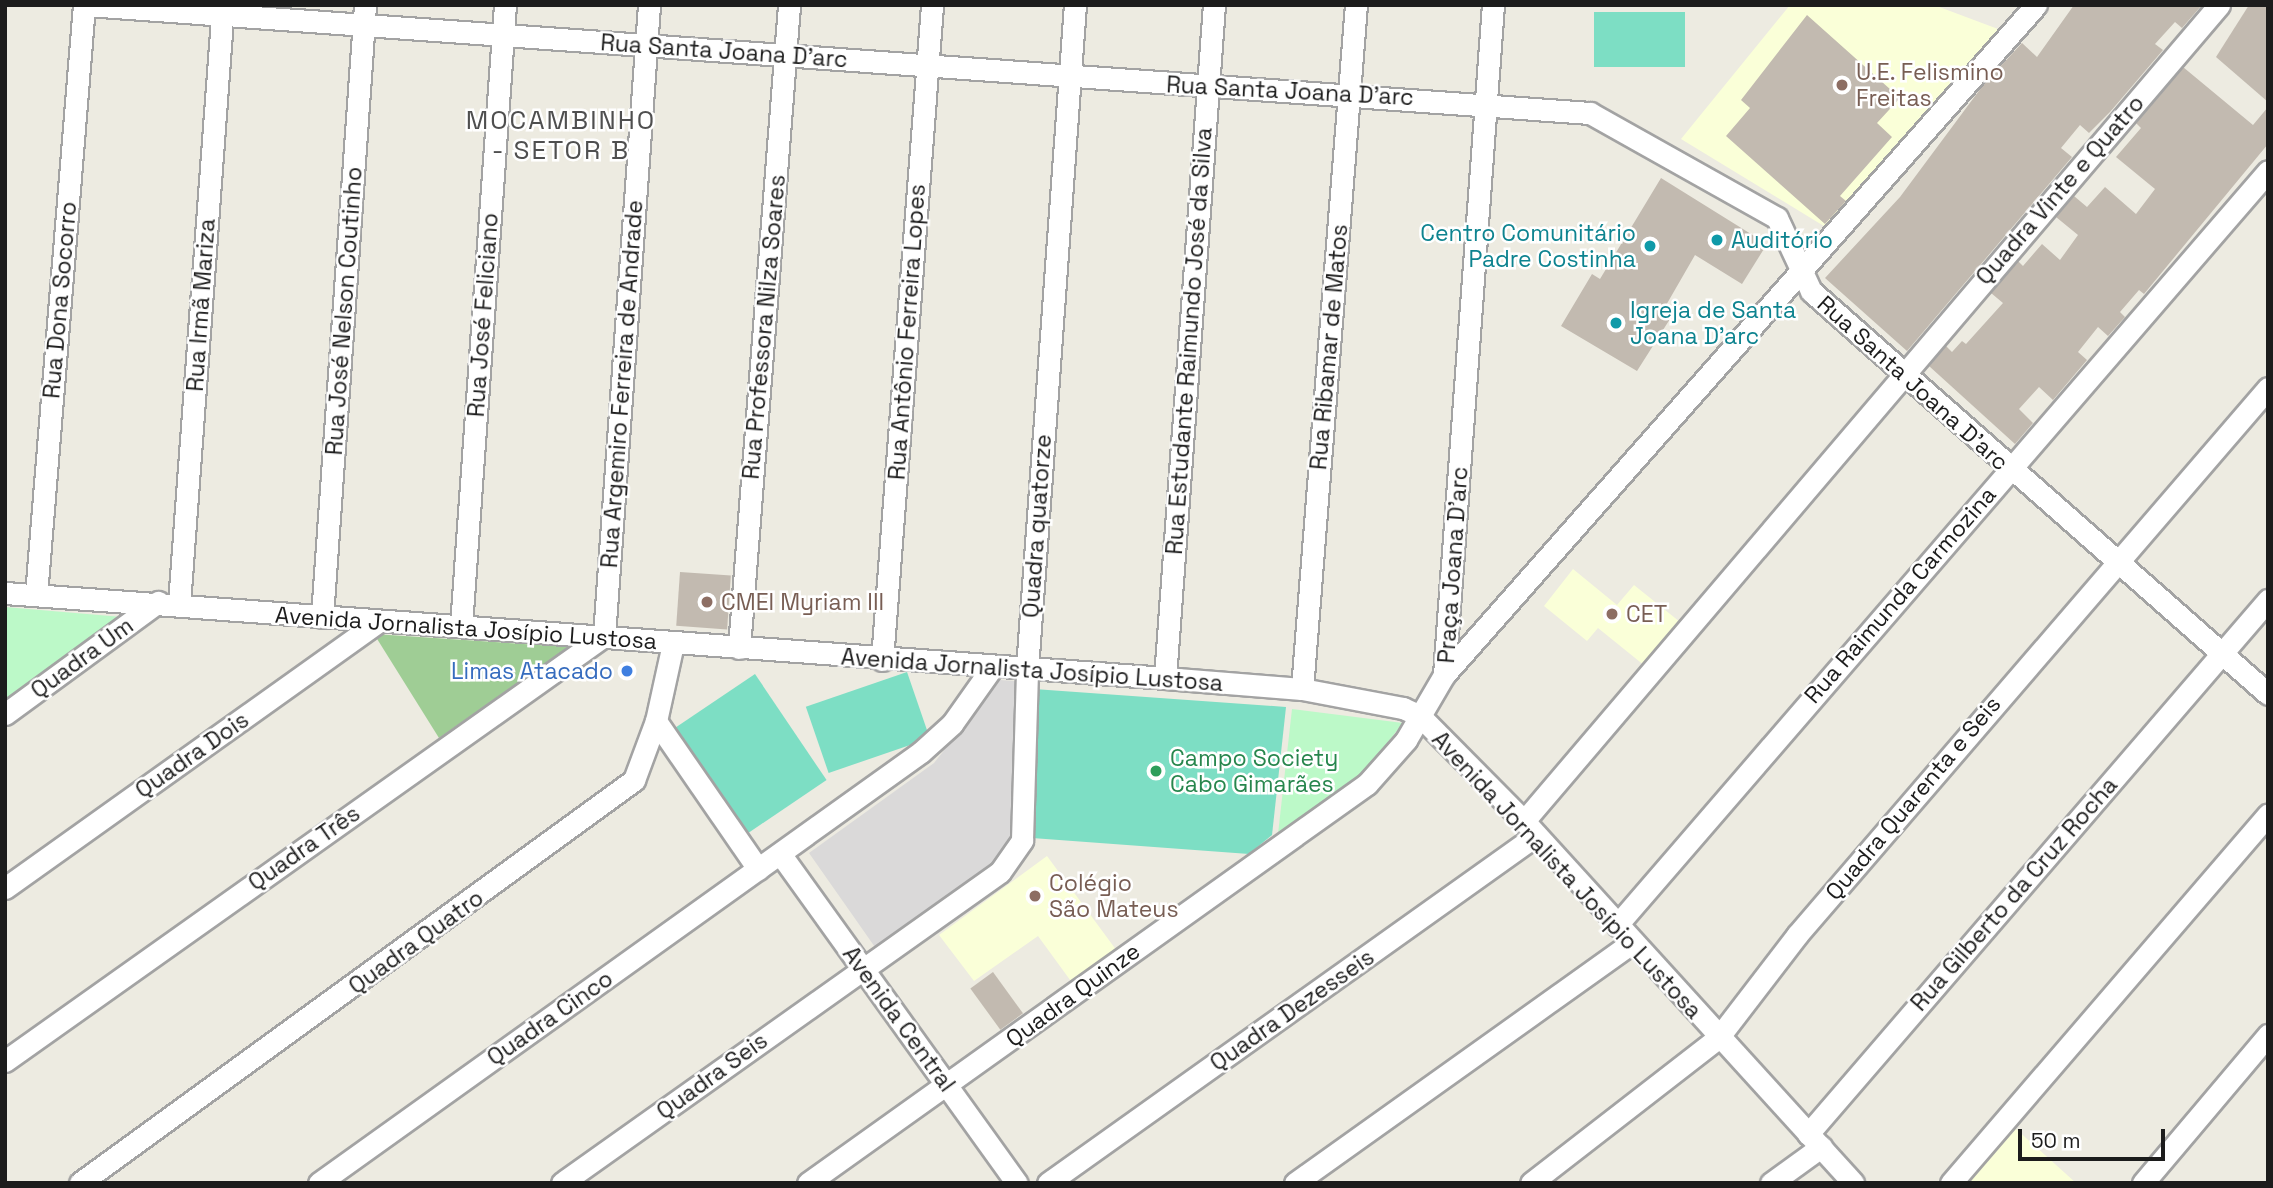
<!DOCTYPE html>
<html>
<head>
<meta charset="utf-8">
<style>
  body { margin:0 }
  #map { position:relative; width:2273px; height:1188px; overflow:hidden; background:#edebe1; font-family:"Space Grotesk",sans-serif }
  div>[style] { position:absolute }
  [style*='--x'] { left:calc(var(--x)*1px); top:calc(var(--y)*1px); width:calc(var(--w)*1px); rotate:calc(var(--a)*1deg) }
  .residential>* { inset:0; background:#dad9d9 }
  .education>* { inset:0; background:#faffd8 }
  .forest>* { inset:0; background:#9fcd95 }
  .park>* { inset:0; background:#bcf9c8 }
  .pitch>* { inset:0; background:#7ddec4; transform-origin:0 0 }
  .building>* { inset:0; background:#c2bab0; transform-origin:0 0 }
  .roads { filter:drop-shadow(2px 0 #a3a3a3) drop-shadow(-2px 0 #a3a3a3) drop-shadow(0 2px #a3a3a3) drop-shadow(0 -2px #a3a3a3) }
  .minor>* { height:21px; margin:-10.5px; padding:0 10.5px; transform-origin:10.5px; border-radius:10.5px; background:#fff }
  .dots>* { width:19px; height:19px; translate:-50% -50%; box-sizing:border-box; border:4px solid #fff; border-radius:50% }
  span { translate:-50% -50%; white-space:nowrap; text-align:center; line-height:1.15; -webkit-text-stroke:5px #fff; paint-order:stroke }
  .street-label { font-size:23px; color:#1c1c1c }
  .education-label { font-size:23px; color:#785e54 }
  .left { translate:0 -50%; text-align:left }
  .culture-label { font-size:23px; color:#0d838f }
  .right { translate:-100% -50%; text-align:right }
  .shop-label { font-size:23px; color:#366cbe }
  .leisure-label { font-size:23px; color:#27864d }
  .quarter-label { font-size:26px; color:#4f4f4f; letter-spacing:2px }
  .frame { position:absolute; inset:0; border:7px solid #1c1c1c; pointer-events:none }
  .scale { position:absolute; left:2018px; top:1129px; width:147px; height:32px; box-sizing:border-box; border:4px solid #1c1c1c; border-top:0; padding-left:9px; font-size:21px; line-height:24px; white-space:nowrap; color:#1c1c1c; -webkit-text-stroke:5px #fff; paint-order:stroke }
</style>
</head>
<body>
<div id="map">
  <div class="residential">
    <i style="clip-path:polygon(1000px 680px,1027px 682px,1019px 832px,995px 868px,877px 950px,809px 853px,934px 763px)"></i>
  </div>
  <div class="education">
    <i style="clip-path:polygon(1790px 5px,1934px 5px,2006px 32px,1832px 231px,1681px 139px)"></i>
    <i style="clip-path:polygon(1573px 569px,1617px 605px,1634px 585px,1680px 622px,1645px 666px,1598px 628px,1587px 641px,1544px 606px)"></i>
    <i style="clip-path:polygon(1047px 856px,1117px 951px,1073px 984px,1038px 936px,974px 981px,939px 935px)"></i>
    <i style="clip-path:polygon(2015px 1128px,2076px 1183px,1966px 1183px)"></i>
  </div>
  <div class="forest">
    <i style="clip-path:polygon(374px 634px,570px 647px,439px 738px)"></i>
  </div>
  <div class="park">
    <i style="clip-path:polygon(5px 607px,122px 617px,5px 701px)"></i>
    <i style="clip-path:polygon(1292px 709px,1403px 723px,1358px 780px,1278px 834px)"></i>
  </div>
  <div class="pitch">
    <i style="left:1685px;top:12px;width:55px;height:91px;rotate:90deg"></i>
    <i style="left:907px;top:672px;width:70px;height:107px;rotate:71deg"></i>
    <i style="left:755px;top:674px;width:128px;height:98px;rotate:56deg"></i>
    <i style="clip-path:polygon(1034px 689px,1286px 707px,1272px 835px,1249px 854px,1032px 838px)"></i>
  </div>
  <div class="building">
    <i style="clip-path:polygon(2074px 5px,2202px 5px,2182px 28px,2175px 22px,2155px 44px,2163px 50px,2110px 112px,2089px 133px,2080px 125px,2061px 148px,2072px 157px,1907px 351px,1825px 278px,1900px 197px,1984px 84px,2022px 43px,2037px 57px)"></i>
    <i style="clip-path:polygon(2249px 5px,2268px 5px,2268px 102px,2216px 57px)"></i>
    <i style="clip-path:polygon(1807px 15px,1900px 98px,1877px 123px,1892px 137px,1840px 196px,1846px 201px,1825px 224px,1726px 136px,1750px 108px,1741px 100px)"></i>
    <i style="clip-path:polygon(2183px 67px,2253px 125px,2268px 107px,2268px 144px,2144px 294px,2139px 290px,2120px 312px,2125px 317px,2108px 336px,2098px 327px,2078px 352px,2087px 360px,2053px 400px,2039px 387px,2019px 409px,2033px 423px,2015px 444px,1929px 366px,1946px 346px,1952px 352px,1962px 341px,1966px 344px,2003px 303px,1991px 293px,2018px 261px,2023px 266px,2042px 244px,2060px 260px,2078px 235px,2056px 217px,2074px 196px,2087px 207px,2105px 187px,2136px 214px,2155px 189px,2116px 157px,2141px 128px,2136px 123px)"></i>
    <i style="clip-path:polygon(1661px 178px,1767px 244px,1742px 284px,1695px 255px,1661px 314px,1670px 319px,1637px 371px,1561px 326px,1592px 274px,1600px 279px)"></i>
    <i style="left:680px;top:572px;width:51px;height:54px;rotate:4deg"></i>
    <i style="left:993px;top:972px;width:51px;height:28px;rotate:54deg"></i>
  </div>
  <div class="roads">
    <div class="minor">
      <i style="--x:87;--y:5;--w:1507;--a:4.11"></i>
      <i style="--x:1590;--y:113;--w:214;--a:29.3"></i>
      <i style="--x:1777;--y:218;--w:81;--a:65"></i>
      <i style="--x:1811;--y:291;--w:609;--a:41.41"></i>
      <i style="--x:5;--y:593;--w:1163;--a:4.19"></i>
      <i style="--x:1165;--y:678;--w:137;--a:4.6"></i>
      <i style="--x:1302;--y:689;--w:103;--a:10.7"></i>
      <i style="--x:1403;--y:708;--w:19;--a:25"></i>
      <i style="--x:1420;--y:716;--w:148;--a:45.3"></i>
      <i style="--x:1524;--y:821;--w:489;--a:47.7"></i>
      <i style="--x:36;--y:595;--w:592;--a:-85.35"></i>
      <i style="--x:179;--y:604;--w:601;--a:-85.8"></i>
      <i style="--x:322;--y:617;--w:614;--a:-85.98"></i>
      <i style="--x:461;--y:626;--w:623;--a:-85.95"></i>
      <i style="--x:604;--y:636;--w:633;--a:-85.92"></i>
      <i style="--x:739;--y:648;--w:645;--a:-85.55"></i>
      <i style="--x:882;--y:660;--w:657;--a:-85.63"></i>
      <i style="--x:1444;--y:675;--w:672;--a:-85.82"></i>
      <i style="--x:1165;--y:678;--w:675;--a:-85.84"></i>
      <i style="--x:1302;--y:689;--w:686;--a:-85.49"></i>
      <i style="--x:5;--y:714;--w:190;--a:-36.2"></i>
      <i style="--x:656;--y:721;--w:180;--a:55.4"></i>
      <i style="--x:1524;--y:821;--w:1072;--a:-49.58"></i>
      <i style="--x:781;--y:855;--w:404;--a:54.3"></i>
      <i style="--x:5;--y:888;--w:458;--a:-35.5"></i>
      <i style="--x:1617;--y:925;--w:996;--a:-49.19"></i>
      <i style="--x:5;--y:1061;--w:734;--a:-35.36"></i>
      <i style="--x:1808;--y:1134;--w:705;--a:-49.26"></i>
      <i style="--x:80;--y:1183;--w:685;--a:-36.03"></i>
      <i style="--x:634;--y:780;--w:63;--a:-69.6"></i>
      <i style="--x:656;--y:721;--w:79;--a:-77.6"></i>
      <i style="--x:319;--y:1183;--w:740;--a:-35.6"></i>
      <i style="--x:921;--y:752;--w:42;--a:-42.1"></i>
      <i style="--x:952;--y:724;--w:67;--a:-54.7"></i>
      <i style="--x:562;--y:1183;--w:537;--a:-35.38"></i>
      <i style="--x:1000;--y:872;--w:39;--a:-55"></i>
      <i style="--x:1022;--y:840;--w:171;--a:-88.3"></i>
      <i style="--x:1027;--y:669;--w:666;--a:-85.87"></i>
      <i style="--x:808;--y:1183;--w:687;--a:-35.52"></i>
      <i style="--x:1367;--y:784;--w:59;--a:-48.4"></i>
      <i style="--x:1406;--y:740;--w:75;--a:-59.7"></i>
      <i style="--x:1444;--y:675;--w:894;--a:-48.54"></i>
      <i style="--x:1048;--y:1183;--w:598;--a:-35.47"></i>
      <i style="--x:1295;--y:1183;--w:413;--a:-35.5"></i>
      <i style="--x:1531;--y:1183;--w:237;--a:-37.8"></i>
      <i style="--x:1718;--y:1038;--w:130;--a:-52.5"></i>
      <i style="--x:1797;--y:935;--w:722;--a:-49.27"></i>
      <i style="--x:1771;--y:1183;--w:62;--a:-35.8"></i>
      <i style="--x:1951;--y:1183;--w:486;--a:-49.3"></i>
      <i style="--x:2143;--y:1183;--w:194;--a:-49.8"></i>
    </div>
  </div>
  <div class="dots">
    <i style="left:1842px;top:85px;background:#8d6e63"></i>
    <i style="left:1717px;top:240px;background:#0f9aa8"></i>
    <i style="left:1650px;top:246px;background:#0f9aa8"></i>
    <i style="left:1616px;top:323px;background:#0f9aa8"></i>
    <i style="left:707px;top:602px;background:#8d6e63"></i>
    <i style="left:1612px;top:614px;background:#8d6e63"></i>
    <i style="left:627px;top:671px;background:#3f7fe0"></i>
    <i style="left:1156px;top:771px;background:#2e9e5b"></i>
    <i style="left:1035px;top:896px;background:#8d6e63"></i>
  </div>
  <div class="street-label">
    <span style="left:724px;top:51px;rotate:4deg">Rua Santa Joana D'arc</span>
    <span style="left:1290px;top:91px;rotate:3deg">Rua Santa Joana D'arc</span>
    <span style="left:2060px;top:190px;rotate:-49deg">Quadra Vinte e Quatro</span>
    <span style="left:60px;top:300px;rotate:-85deg">Rua Dona Socorro</span>
    <span style="left:201px;top:305px;rotate:-86deg">Rua Irmã Mariza</span>
    <span style="left:344px;top:311px;rotate:-86deg">Rua José Nelson Coutinho</span>
    <span style="left:483px;top:315px;rotate:-86deg">Rua José Feliciano</span>
    <span style="left:764px;top:327px;rotate:-85deg">Rua Professora Nilza Soares</span>
    <span style="left:907px;top:332px;rotate:-86deg">Rua Antônio Ferreira Lopes</span>
    <span style="left:1189px;top:341px;rotate:-86deg">Rua Estudante Raimundo José da Silva</span>
    <span style="left:1329px;top:347px;rotate:-85deg">Rua Ribamar de Matos</span>
    <span style="left:1913px;top:383px;rotate:42deg">Rua Santa Joana D'arc</span>
    <span style="left:622px;top:384px;rotate:-86deg">Rua Argemiro Ferreira de Andrade</span>
    <span style="left:1037px;top:526px;rotate:-86deg">Quadra quatorze</span>
    <span style="left:1453px;top:565px;rotate:-86deg">Praça Joana D'arc</span>
    <span style="left:1900px;top:595px;rotate:-49deg">Rua Raimunda Carmozina</span>
    <span style="left:466px;top:628px;rotate:4deg">Avenida Jornalista Josípio Lustosa</span>
    <span style="left:82px;top:658px;rotate:-36deg">Quadra Um</span>
    <span style="left:1032px;top:670px;rotate:4deg">Avenida Jornalista Josípio Lustosa</span>
    <span style="left:192px;top:755px;rotate:-35deg">Quadra Dois</span>
    <span style="left:1913px;top:798px;rotate:-50deg">Quadra Quarenta e Seis</span>
    <span style="left:304px;top:848px;rotate:-35deg">Quadra Três</span>
    <span style="left:1567px;top:875px;rotate:47deg">Avenida Jornalista Josípio Lustosa</span>
    <span style="left:2014px;top:894px;rotate:-49deg">Rua Gilberto da Cruz Rocha</span>
    <span style="left:416px;top:942px;rotate:-36deg">Quadra Quatro</span>
    <span style="left:1073px;top:995px;rotate:-36deg">Quadra Quinze</span>
    <span style="left:1292px;top:1010px;rotate:-35deg">Quadra Dezesseis</span>
    <span style="left:550px;top:1018px;rotate:-35deg">Quadra Cinco</span>
    <span style="left:899px;top:1019px;rotate:54deg">Avenida Central</span>
    <span style="left:712px;top:1076px;rotate:-36deg">Quadra Seis</span>
  </div>
  <div class="education-label">
    <span class="left" style="left:1856px;top:85px">U.E. Felismino<br>Freitas</span>
    <span class="left" style="left:721px;top:602px">CMEI Myriam III</span>
    <span class="left" style="left:1626px;top:614px">CET</span>
    <span class="left" style="left:1049px;top:896px">Colégio<br>São Mateus</span>
  </div>
  <div class="culture-label">
    <span class="right" style="left:1636px;top:246px">Centro Comunitário<br>Padre Costinha</span>
    <span class="left" style="left:1731px;top:240px">Auditório</span>
    <span class="left" style="left:1630px;top:323px">Igreja de Santa<br>Joana D'arc</span>
  </div>
  <div class="shop-label">
    <span class="right" style="left:613px;top:671px">Limas Atacado</span>
  </div>
  <div class="leisure-label">
    <span class="left" style="left:1170px;top:771px">Campo Society<br>Cabo Gimarães</span>
  </div>
  <div class="quarter-label">
    <span style="left:561px;top:136px">MOCAMBINHO<br>- SETOR B</span>
  </div>
  <div class="frame"></div>
  <div class="scale">50 m</div>
</div>
</body>
</html>
